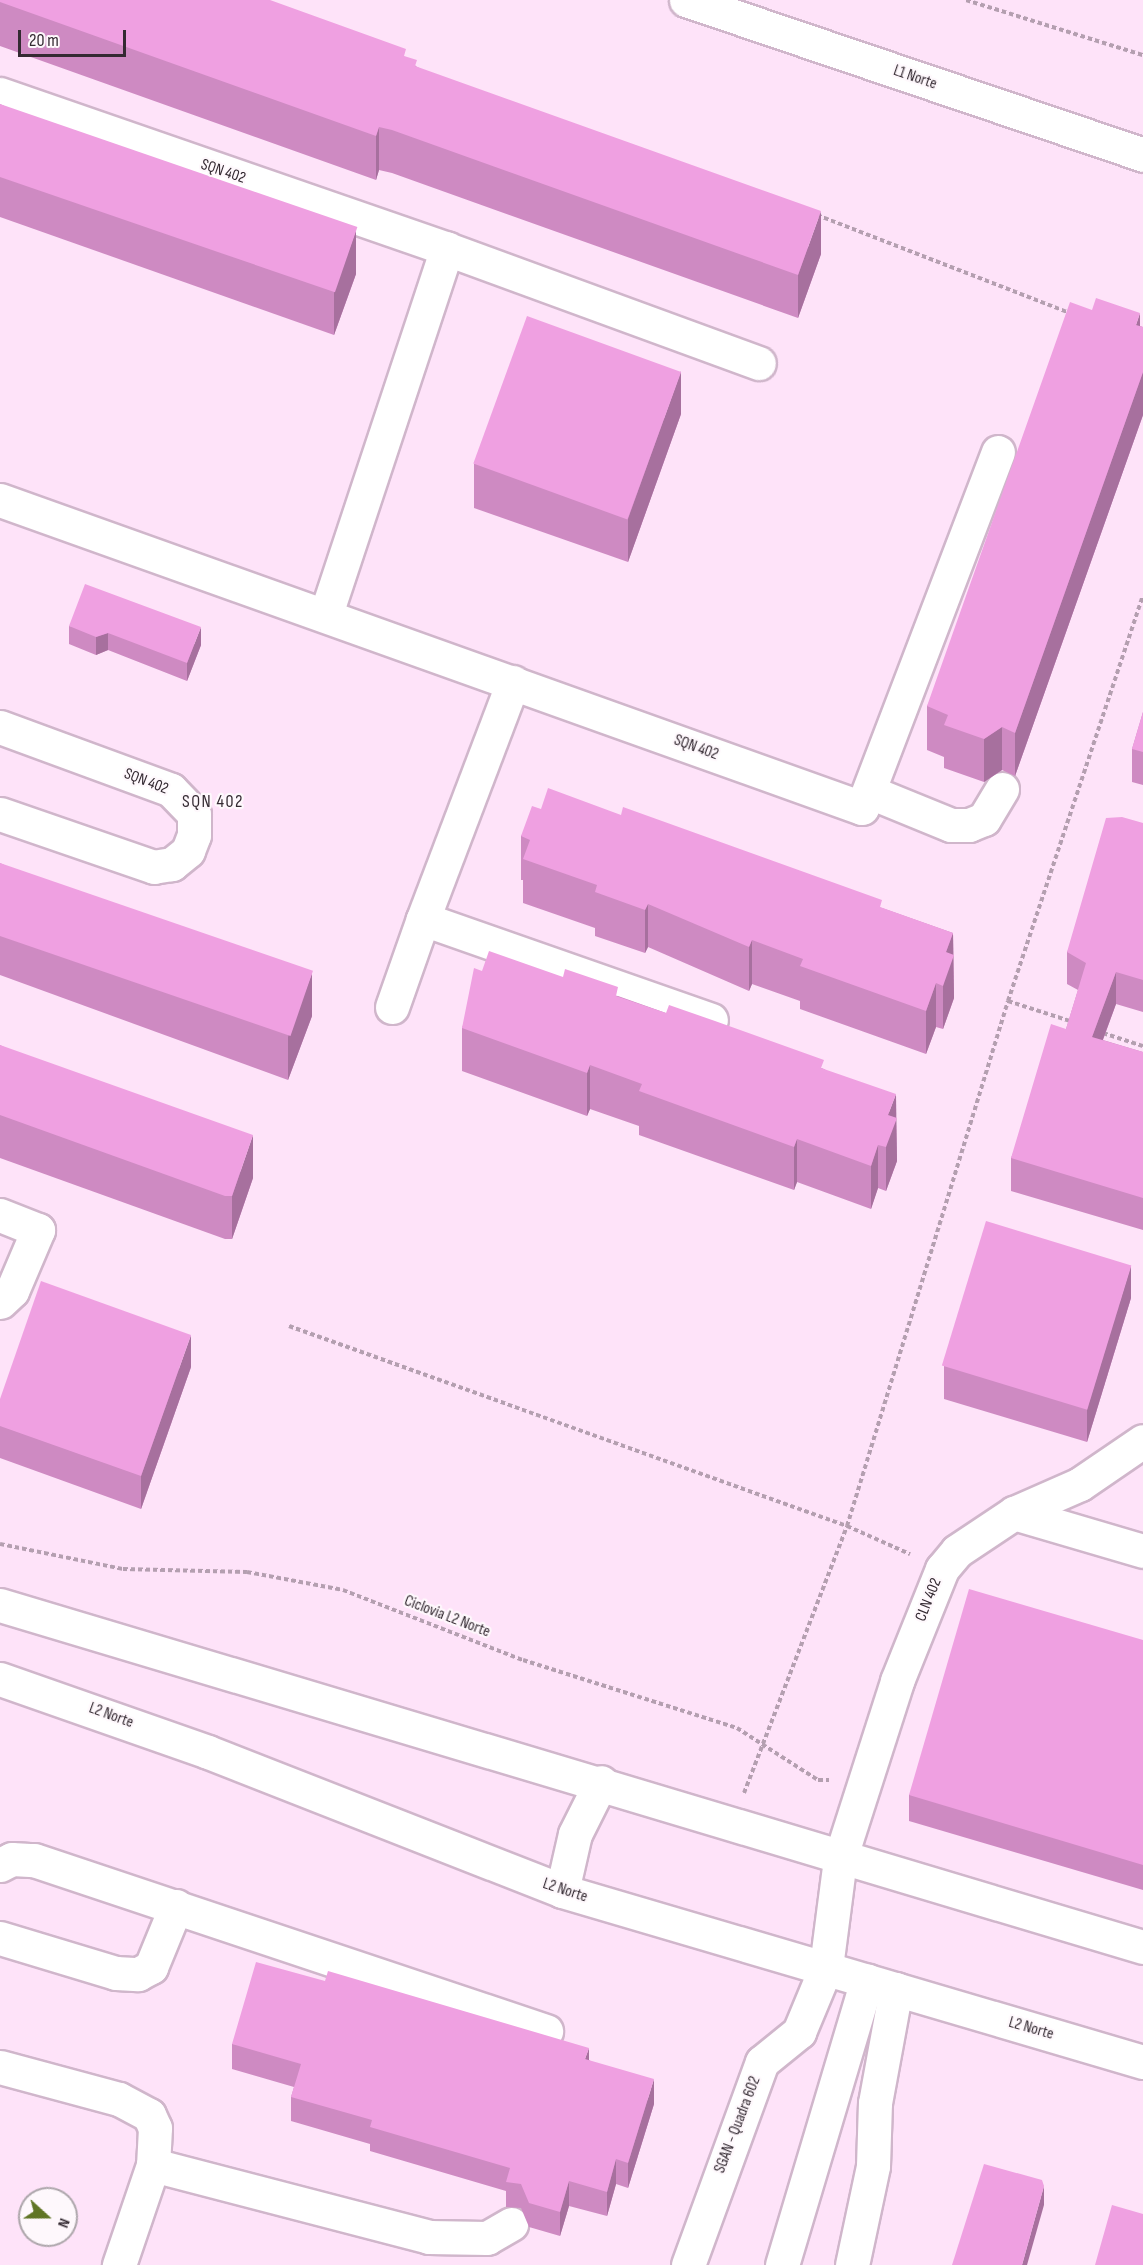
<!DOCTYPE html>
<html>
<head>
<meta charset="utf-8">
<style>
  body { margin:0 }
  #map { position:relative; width:1143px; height:2265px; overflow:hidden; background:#fee3f9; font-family:"Sofia Sans Condensed",sans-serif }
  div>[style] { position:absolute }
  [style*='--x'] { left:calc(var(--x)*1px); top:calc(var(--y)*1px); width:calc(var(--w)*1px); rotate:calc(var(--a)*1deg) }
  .path>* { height:4px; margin-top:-2px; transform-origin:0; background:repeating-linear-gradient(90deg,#b49fb0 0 4.5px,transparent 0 7.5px) }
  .roads { filter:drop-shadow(2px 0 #d0b6cb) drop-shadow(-2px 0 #d0b6cb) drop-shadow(0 2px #d0b6cb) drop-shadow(0 -2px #d0b6cb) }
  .minor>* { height:33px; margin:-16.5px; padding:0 16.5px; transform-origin:16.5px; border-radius:16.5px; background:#fff }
  .major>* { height:33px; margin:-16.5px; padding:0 16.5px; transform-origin:16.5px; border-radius:16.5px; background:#fff }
  .wall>* { inset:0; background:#ce8ac2 }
  .shaded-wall>* { inset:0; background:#a7709e }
  .building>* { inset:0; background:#efa0e1; transform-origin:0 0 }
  span { translate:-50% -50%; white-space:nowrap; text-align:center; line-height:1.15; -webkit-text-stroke:4.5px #fef8fc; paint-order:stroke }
  .street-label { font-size:16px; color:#342a32 }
  .neighbourhood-label { font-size:18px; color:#342a32; letter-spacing:1.5px }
  .north { position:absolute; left:18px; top:2187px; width:60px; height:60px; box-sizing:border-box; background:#fef8fc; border:2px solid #ada6ab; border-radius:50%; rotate:111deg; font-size:16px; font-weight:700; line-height:24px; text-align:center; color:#342a32 }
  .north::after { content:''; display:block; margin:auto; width:21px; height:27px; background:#607525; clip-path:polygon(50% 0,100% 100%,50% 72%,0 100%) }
  .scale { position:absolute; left:18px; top:30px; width:108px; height:27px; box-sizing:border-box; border:3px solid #342a32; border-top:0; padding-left:8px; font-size:18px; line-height:21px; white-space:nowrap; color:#342a32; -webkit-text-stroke:4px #fef8fc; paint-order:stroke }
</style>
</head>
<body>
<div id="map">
  <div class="path">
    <i style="--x:966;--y:0;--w:185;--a:17.3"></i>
    <i style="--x:817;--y:215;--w:271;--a:21.2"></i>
    <i style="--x:1008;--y:1001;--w:68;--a:17.9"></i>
    <i style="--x:1103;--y:1033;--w:42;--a:18"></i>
    <i style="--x:289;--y:1326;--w:593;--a:19.72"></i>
    <i style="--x:847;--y:1526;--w:69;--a:24"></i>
    <i style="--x:0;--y:1544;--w:126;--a:11.5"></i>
    <i style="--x:123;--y:1569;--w:124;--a:1.4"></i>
    <i style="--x:247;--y:1572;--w:98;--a:10.6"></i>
    <i style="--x:343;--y:1590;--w:193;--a:21.3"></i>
    <i style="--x:523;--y:1660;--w:225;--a:17.6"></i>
    <i style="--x:737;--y:1728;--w:96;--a:32.7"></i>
    <i style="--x:818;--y:1780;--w:11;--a:0"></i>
    <i style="--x:744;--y:1793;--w:286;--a:-68.9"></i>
    <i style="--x:847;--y:1526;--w:549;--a:-72.95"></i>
    <i style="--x:1008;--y:1001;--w:427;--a:-71.6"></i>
  </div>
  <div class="roads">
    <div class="minor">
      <i style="--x:686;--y:0;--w:483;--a:18.7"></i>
      <i style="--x:0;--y:94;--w:473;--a:19.1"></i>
      <i style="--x:0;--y:500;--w:915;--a:19.66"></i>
      <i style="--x:862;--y:808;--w:381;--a:-69.1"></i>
      <i style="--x:326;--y:614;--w:385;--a:-71.7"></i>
      <i style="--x:447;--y:249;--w:332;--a:20.1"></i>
      <i style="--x:513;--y:682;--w:254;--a:110.8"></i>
      <i style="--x:423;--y:919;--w:305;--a:19.3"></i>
      <i style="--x:0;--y:727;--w:182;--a:20.2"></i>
      <i style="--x:171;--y:790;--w:33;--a:46"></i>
      <i style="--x:194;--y:814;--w:21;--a:90"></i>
      <i style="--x:194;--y:835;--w:17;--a:111"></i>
      <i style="--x:188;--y:851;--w:21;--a:141"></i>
      <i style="--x:172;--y:864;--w:18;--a:171"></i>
      <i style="--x:154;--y:867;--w:163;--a:-161"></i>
      <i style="--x:870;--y:792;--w:87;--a:22.2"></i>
      <i style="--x:951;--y:825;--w:18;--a:0"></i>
      <i style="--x:969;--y:825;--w:16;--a:-22"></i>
      <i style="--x:984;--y:819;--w:35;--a:-59"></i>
      <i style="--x:392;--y:1007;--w:93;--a:-70.6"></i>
      <i style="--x:0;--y:1215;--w:41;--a:21.5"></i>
      <i style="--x:38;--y:1230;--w:66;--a:113.1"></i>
      <i style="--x:12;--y:1291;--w:16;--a:137"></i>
      <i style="--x:1014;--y:1513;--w:134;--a:16.4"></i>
      <i style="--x:840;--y:1859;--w:187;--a:-72.2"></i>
      <i style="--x:897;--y:1681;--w:121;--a:-68.1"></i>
      <i style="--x:942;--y:1569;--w:23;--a:-50"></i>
      <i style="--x:957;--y:1551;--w:69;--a:-33.7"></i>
      <i style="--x:1014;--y:1513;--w:72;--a:-23.7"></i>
      <i style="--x:1080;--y:1484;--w:76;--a:-34.3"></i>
      <i style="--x:0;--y:1865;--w:13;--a:-27"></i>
      <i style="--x:12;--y:1859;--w:22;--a:3"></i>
      <i style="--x:34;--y:1860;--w:540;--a:18.47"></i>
      <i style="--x:0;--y:1938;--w:121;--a:16.8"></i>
      <i style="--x:116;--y:1973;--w:22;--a:3"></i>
      <i style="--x:138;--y:1974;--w:15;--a:-28"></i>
      <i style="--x:151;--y:1967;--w:66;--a:-67.7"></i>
      <i style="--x:0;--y:2067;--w:123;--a:15.1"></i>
      <i style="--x:119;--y:2099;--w:34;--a:28"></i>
      <i style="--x:149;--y:2115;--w:14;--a:65"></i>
      <i style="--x:155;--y:2128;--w:37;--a:93"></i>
      <i style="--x:153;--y:2165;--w:106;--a:108.8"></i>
      <i style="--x:153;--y:2165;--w:285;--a:14.6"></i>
      <i style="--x:429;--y:2237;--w:58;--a:1"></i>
      <i style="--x:487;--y:2238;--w:28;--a:-30"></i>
      <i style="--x:688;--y:2265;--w:216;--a:-70"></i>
      <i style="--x:762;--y:2062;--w:48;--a:-39"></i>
      <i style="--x:799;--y:2032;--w:70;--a:-67.4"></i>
      <i style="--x:782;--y:2265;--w:297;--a:-73.4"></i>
      <i style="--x:852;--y:2265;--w:101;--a:-78"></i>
      <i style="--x:873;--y:2166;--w:63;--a:-88.2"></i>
      <i style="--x:875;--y:2103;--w:116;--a:-79.6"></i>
    </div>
    <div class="major">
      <i style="--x:0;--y:1605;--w:1193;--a:16.66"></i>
      <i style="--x:0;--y:1679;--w:220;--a:19.3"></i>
      <i style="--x:208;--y:1752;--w:380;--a:21.4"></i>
      <i style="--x:562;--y:1891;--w:606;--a:16.4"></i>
      <i style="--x:562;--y:1891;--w:58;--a:-77.2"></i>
      <i style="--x:575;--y:1834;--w:58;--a:-63.4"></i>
      <i style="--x:826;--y:1967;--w:109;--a:-82.6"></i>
    </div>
  </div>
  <div class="wall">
    <i style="clip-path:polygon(0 0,406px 57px,417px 67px,821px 254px,798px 318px,392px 173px,379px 170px,376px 180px,0 46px)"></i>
    <i style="clip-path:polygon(0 104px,356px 274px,334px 335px,0 217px)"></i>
    <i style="clip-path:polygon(1140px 326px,1143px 327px,1143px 415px,1015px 776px,1002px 770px,984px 782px,944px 768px,944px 757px,927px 750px,927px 706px)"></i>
    <i style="clip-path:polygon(681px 414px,628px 562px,474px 508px,474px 464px)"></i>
    <i style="clip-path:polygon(69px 626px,201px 645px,187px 681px,108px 650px,96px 655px,69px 644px)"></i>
    <i style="clip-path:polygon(1143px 712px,1143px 785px,1132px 782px,1132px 749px)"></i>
    <i style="clip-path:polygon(541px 809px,882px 908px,953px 933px,954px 998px,943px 1029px,936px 1027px,926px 1054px,800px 1009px,800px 1001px,752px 984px,749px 991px,648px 947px,645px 953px,595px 936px,595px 928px,523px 903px,523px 880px,521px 880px,521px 836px)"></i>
    <i style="clip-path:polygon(1143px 823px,1143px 1012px,1116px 1004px,1103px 1040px,1143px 1052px,1143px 1230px,1011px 1191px,1011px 1158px,1066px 1029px,1078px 990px,1067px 984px,1067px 952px)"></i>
    <i style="clip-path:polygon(0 863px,312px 1016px,288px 1080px,0 975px)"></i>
    <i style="clip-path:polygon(482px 971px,618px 996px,824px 1069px,896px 1117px,897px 1161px,886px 1191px,878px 1188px,871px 1209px,797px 1182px,794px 1190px,639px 1135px,639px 1126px,590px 1109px,587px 1116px,462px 1071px,462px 1028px)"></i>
    <i style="clip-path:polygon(0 1045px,253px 1178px,232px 1239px,225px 1239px,0 1158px)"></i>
    <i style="clip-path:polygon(1131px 1298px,1087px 1442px,944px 1399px,944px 1366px)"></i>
    <i style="clip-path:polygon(191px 1367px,141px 1509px,0 1458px,0 1399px)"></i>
    <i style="clip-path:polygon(1143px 1640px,1143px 1890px,909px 1821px,909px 1795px)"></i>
    <i style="clip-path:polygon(232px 2044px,589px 2060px,654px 2104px,628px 2188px,616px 2184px,607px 2216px,569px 2206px,560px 2236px,529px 2227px,521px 2208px,506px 2207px,506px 2191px,370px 2151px,370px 2144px,291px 2121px,291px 2097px,294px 2087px,232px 2069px)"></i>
  </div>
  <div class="shaded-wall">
    <i style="clip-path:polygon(379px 127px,379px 170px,376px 180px,376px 136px)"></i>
    <i style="clip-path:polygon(821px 211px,821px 254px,798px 318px,798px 275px)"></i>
    <i style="clip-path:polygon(356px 230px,356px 274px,334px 335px,334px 292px)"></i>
    <i style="clip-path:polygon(1140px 313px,1140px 357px,1136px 325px)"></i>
    <i style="clip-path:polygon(681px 371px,681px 414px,628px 562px,628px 519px)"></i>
    <i style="clip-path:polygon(1143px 372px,1143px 415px,1015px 776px,1015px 733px)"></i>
    <i style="clip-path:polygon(201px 627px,201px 645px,187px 681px,187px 663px)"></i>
    <i style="clip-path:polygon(108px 633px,108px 650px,96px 655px,96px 637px)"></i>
    <i style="clip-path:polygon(1002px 727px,1002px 770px,984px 782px,984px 739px)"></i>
    <i style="clip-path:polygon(648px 904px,648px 947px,645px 953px,645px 910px)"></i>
    <i style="clip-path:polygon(953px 933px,954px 998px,943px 1029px,943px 986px,946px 952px)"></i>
    <i style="clip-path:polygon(752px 940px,752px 984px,749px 991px,749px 947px)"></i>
    <i style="clip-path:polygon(1116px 972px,1116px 1004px,1092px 1069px,1092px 1037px)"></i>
    <i style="clip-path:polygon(312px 973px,312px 1016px,288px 1080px,288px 1037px)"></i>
    <i style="clip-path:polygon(936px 983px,936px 1027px,926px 1054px,926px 1011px)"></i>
    <i style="clip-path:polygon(590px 1065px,590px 1109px,587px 1116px,587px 1073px)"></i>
    <i style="clip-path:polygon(896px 1094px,897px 1161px,886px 1191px,886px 1147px,888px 1115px)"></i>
    <i style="clip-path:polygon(253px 1135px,253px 1178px,232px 1239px,232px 1196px)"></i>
    <i style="clip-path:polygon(797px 1139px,797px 1182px,794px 1190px,794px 1147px)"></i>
    <i style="clip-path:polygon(878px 1145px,878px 1188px,871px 1209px,871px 1166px)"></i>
    <i style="clip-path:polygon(1131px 1265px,1131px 1298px,1087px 1442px,1087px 1409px)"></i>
    <i style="clip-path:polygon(191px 1335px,191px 1367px,141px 1509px,141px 1476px)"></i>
    <i style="clip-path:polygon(589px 2048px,589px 2072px,585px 2059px)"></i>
    <i style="clip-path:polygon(654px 2079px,654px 2104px,628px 2188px,628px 2163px)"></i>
    <i style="clip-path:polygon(616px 2159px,616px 2184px,607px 2216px,607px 2192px)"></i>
    <i style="clip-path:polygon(569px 2181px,569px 2206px,560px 2236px,560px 2212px)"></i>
    <i style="clip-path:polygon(1044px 2186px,1044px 2205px,1027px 2265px,1022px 2265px)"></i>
  </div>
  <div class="building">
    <i style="clip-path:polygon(0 0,270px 0,406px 49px,404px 56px,417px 60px,415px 66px,821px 211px,798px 275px,392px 130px,379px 127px,376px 136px,0 2px)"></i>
    <i style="left:0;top:104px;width:378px;height:69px;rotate:19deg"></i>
    <i style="clip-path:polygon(1096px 298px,1140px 313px,1136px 325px,1143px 327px,1143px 372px,1015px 733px,1002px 727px,984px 739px,944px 725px,948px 715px,927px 706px,1070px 302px,1092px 310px)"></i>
    <i style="left:527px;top:316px;width:164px;height:157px;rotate:20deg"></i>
    <i style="clip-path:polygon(85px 584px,201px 627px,187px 663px,108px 633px,96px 637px,69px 626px)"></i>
    <i style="clip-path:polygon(1143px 712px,1143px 752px,1132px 749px)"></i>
    <i style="clip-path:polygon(548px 788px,621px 815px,623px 807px,882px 900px,880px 907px,953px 933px,946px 952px,954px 955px,943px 986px,936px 983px,926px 1011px,800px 966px,803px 959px,752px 940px,749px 947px,648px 904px,645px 910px,595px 892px,597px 885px,523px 859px,530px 840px,521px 836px,532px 806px,541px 809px)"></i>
    <i style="clip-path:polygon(1122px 817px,1143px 823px,1143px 980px,1116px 972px,1092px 1037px,1143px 1052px,1143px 1198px,1011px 1158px,1051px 1024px,1066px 1029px,1086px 963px,1067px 952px,1106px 818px)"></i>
    <i style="left:0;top:863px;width:331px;height:69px;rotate:19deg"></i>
    <i style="clip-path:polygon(489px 951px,563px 977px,565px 969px,618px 987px,616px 996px,666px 1013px,669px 1005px,715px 1021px,824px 1060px,821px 1068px,896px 1094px,888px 1115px,897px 1118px,886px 1147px,878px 1145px,871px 1166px,797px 1139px,794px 1147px,639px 1091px,642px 1084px,590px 1065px,587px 1073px,462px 1028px,474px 968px,482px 971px)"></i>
    <i style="clip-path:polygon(0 1045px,253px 1135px,232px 1196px,225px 1196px,0 1115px)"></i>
    <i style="left:986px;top:1221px;width:152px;height:151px;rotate:17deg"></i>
    <i style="clip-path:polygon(41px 1281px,191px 1335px,141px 1476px,0 1426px,0 1399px)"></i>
    <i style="clip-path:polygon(969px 1589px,1143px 1640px,1143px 1865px,909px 1795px)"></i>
    <i style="clip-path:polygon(256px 1962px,325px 1981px,328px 1971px,589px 2048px,585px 2059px,654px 2079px,628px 2163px,616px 2159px,607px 2192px,569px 2181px,560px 2212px,529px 2203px,521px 2184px,506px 2182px,510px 2168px,370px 2127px,372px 2120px,291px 2097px,301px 2064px,232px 2044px)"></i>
    <i style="clip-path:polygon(984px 2164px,1042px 2180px,1044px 2186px,1022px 2265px,952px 2265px)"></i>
    <i style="clip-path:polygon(1112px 2205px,1143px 2214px,1143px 2265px,1095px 2265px)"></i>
  </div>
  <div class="street-label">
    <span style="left:915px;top:78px;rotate:19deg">L1 Norte</span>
    <span style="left:223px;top:172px;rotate:19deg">SQN 402</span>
    <span style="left:696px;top:748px;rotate:20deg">SQN 402</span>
    <span style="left:146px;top:782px;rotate:21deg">SQN 402</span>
    <span style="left:929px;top:1600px;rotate:-68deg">CLN 402</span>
    <span style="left:447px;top:1617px;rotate:21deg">Ciclovia L2 Norte</span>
    <span style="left:111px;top:1716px;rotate:20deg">L2 Norte</span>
    <span style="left:565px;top:1891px;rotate:18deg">L2 Norte</span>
    <span style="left:1031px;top:2029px;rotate:16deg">L2 Norte</span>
    <span style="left:738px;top:2125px;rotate:-69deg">SGAN - Quadra 602</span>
  </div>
  <div class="neighbourhood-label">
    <span style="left:213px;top:802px">SQN 402</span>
  </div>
  <div class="north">N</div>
  <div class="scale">20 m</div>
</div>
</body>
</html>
